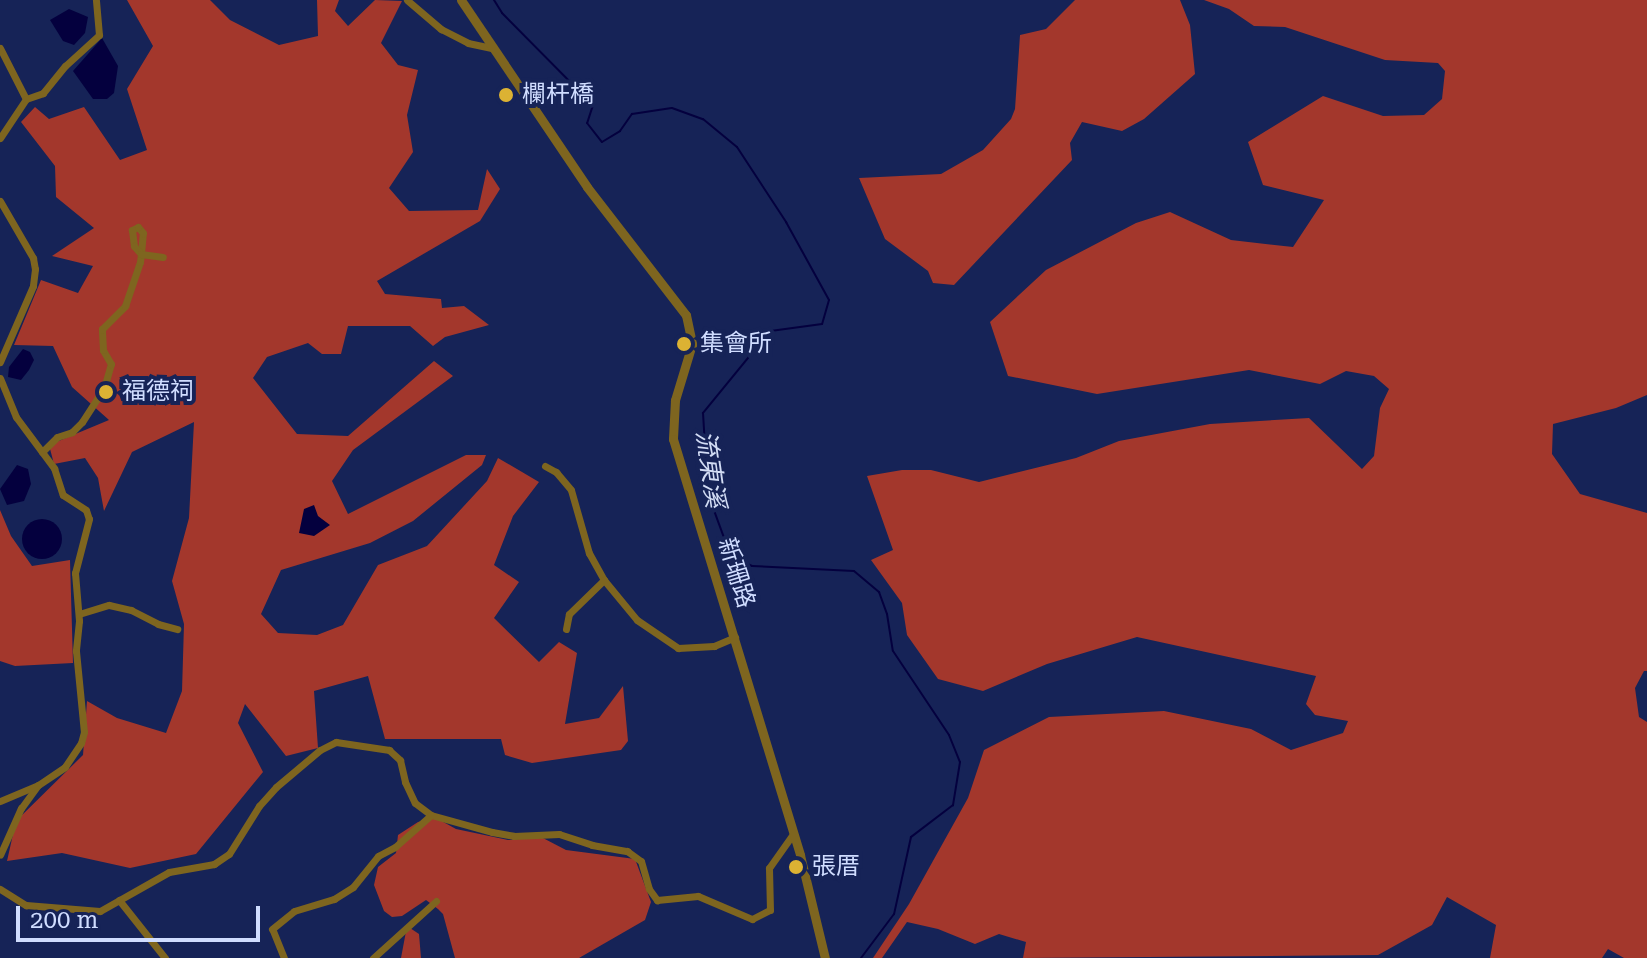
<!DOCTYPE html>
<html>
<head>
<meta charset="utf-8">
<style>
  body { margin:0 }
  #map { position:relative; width:1647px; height:958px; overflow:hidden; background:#162357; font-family:"Roboto Serif","Noto Sans TC",serif }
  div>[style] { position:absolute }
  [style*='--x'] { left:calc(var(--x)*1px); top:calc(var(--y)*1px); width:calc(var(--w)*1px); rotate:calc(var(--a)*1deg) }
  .forest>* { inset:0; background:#a3372c }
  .water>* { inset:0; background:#04003e }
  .round { border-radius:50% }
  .stream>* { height:2px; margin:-1px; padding:0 1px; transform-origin:1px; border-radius:1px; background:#04003e }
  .minor>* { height:7px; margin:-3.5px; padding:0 3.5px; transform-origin:3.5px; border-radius:3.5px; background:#7e651f }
  .tertiary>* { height:9px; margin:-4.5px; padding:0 4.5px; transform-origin:4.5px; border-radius:4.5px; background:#7e651f }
  .dots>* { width:22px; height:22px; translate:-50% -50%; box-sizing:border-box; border:4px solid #162357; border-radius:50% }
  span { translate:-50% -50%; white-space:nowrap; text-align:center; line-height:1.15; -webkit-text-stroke:8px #162357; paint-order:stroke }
  .poi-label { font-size:24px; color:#d0ddff }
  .left { translate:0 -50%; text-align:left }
  .street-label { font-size:24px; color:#d0ddff }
  .water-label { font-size:26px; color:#d2dcf4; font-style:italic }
  .scale { position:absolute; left:16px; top:906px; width:244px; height:36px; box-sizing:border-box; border:4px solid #d0ddff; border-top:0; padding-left:10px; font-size:24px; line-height:28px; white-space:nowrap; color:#d0ddff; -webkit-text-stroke:6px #162357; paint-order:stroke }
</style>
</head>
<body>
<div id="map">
  <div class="forest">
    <i style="clip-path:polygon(127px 0,210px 0,230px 20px,279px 45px,318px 36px,317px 0,339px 0,335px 11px,348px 26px,375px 0,402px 1px,381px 43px,398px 65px,418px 70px,407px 115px,413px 152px,389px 188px,409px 211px,478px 210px,487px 169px,500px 189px,480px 221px,377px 281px,385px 294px,441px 299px,442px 308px,464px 306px,489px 325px,445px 337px,433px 346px,410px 326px,348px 326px,341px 354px,322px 354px,308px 343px,267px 357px,253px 378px,297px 434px,348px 436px,434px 361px,453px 376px,353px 450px,332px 481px,348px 514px,466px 455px,486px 455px,482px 465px,413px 521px,370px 543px,281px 570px,261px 614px,278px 633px,317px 635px,343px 625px,378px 565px,427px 546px,487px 481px,498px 458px,539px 482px,513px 516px,494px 565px,519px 582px,494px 618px,539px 662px,559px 642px,577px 653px,565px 724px,599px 718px,623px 686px,628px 741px,621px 750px,532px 763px,505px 755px,501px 739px,385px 739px,368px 676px,314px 691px,318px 748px,286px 756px,245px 704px,238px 723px,263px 772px,196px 854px,130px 868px,62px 853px,7px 861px,16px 821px,83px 755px,87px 701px,117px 718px,166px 733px,182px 691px,184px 624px,172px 581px,189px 518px,194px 422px,132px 452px,104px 511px,98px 478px,85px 458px,54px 464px,49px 445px,109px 420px,72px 387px,53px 346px,14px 345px,41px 280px,78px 293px,93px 266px,52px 256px,94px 228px,56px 197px,55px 166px,21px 122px,35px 107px,49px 119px,84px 107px,120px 160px,147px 150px,127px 89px,153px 46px)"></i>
    <i style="clip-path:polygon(1075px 0,1180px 0,1190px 25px,1195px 74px,1144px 119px,1122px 131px,1082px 122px,1070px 143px,1072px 160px,954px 285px,933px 283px,928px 271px,885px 239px,859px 178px,941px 174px,983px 150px,1011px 119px,1015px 109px,1020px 35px,1046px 29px)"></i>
    <i style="clip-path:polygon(1204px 0,1647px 0,1647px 395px,1616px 408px,1553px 424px,1552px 454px,1580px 494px,1647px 513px,1647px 671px,1644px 671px,1635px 688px,1639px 717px,1647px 722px,1647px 958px,1624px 958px,1608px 949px,1602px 958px,1490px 958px,1496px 925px,1447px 897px,1432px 925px,1378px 955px,1023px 958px,1026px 942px,999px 934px,975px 944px,938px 929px,907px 922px,882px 958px,873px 958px,909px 904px,968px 798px,984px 750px,1049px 717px,1164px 711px,1251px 729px,1291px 750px,1343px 733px,1348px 721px,1315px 715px,1306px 704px,1316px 676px,1137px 637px,1047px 664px,983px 691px,938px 679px,907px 635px,902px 603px,871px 560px,893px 550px,867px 476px,902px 470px,931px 470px,979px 482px,1076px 458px,1119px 441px,1210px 424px,1309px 418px,1362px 469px,1374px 456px,1380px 408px,1389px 389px,1374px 376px,1346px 371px,1320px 384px,1249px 370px,1097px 394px,1008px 376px,990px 322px,1046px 270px,1136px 223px,1170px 212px,1231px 240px,1293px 247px,1324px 200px,1263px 185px,1248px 142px,1323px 96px,1383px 116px,1424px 115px,1442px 99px,1445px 71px,1438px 63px,1385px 60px,1285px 27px,1254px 26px,1229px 9px)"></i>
    <i style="clip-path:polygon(0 510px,11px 536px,32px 566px,70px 560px,73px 663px,15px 666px,0 661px)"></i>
    <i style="clip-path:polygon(436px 818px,456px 829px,508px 840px,541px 837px,566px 850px,635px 859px,651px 902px,645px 920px,579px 958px,455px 958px,443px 914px,438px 909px,426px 900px,402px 916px,392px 917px,384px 911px,374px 885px,378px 867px,396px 853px,398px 835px,418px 822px)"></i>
    <i style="clip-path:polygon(407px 926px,419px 934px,421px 958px,401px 958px)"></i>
  </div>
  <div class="water">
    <i style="clip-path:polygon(69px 9px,88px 17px,85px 33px,74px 45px,63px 41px,50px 20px)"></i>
    <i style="clip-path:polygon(102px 38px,118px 66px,114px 93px,107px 99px,93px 99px,73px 71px)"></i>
    <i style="clip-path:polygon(23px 349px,30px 352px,34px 360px,29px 370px,21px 380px,8px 377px,9px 367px)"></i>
    <i style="clip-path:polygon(17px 465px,28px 469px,31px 484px,24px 501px,7px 505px,0 489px)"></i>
    <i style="clip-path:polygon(314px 505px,318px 516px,330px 525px,314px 536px,299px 533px,304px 509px)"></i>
    <i class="round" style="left:22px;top:519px;width:40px;height:40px"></i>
  </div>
  <div class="stream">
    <i style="--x:494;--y:0;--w:15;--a:58"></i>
    <i style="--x:502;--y:13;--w:129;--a:45.3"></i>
    <i style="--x:593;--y:105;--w:19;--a:108"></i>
    <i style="--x:587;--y:123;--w:24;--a:52"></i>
    <i style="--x:602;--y:142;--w:21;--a:-31"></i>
    <i style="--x:620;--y:131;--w:21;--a:-55"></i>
    <i style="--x:632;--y:114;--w:40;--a:-8.5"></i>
    <i style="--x:672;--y:108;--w:33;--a:20"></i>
    <i style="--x:703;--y:119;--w:44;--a:39.5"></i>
    <i style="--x:737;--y:147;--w:90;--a:56.8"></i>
    <i style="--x:786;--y:222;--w:89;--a:61.1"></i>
    <i style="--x:829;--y:300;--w:25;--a:106"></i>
    <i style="--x:822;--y:324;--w:52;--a:172.3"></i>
    <i style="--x:770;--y:331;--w:106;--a:129.3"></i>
    <i style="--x:703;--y:413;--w:81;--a:86.5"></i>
    <i style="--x:708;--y:494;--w:67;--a:69.9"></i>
    <i style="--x:731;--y:557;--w:23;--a:23"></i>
    <i style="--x:752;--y:566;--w:102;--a:2.8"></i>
    <i style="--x:854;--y:571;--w:33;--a:40"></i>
    <i style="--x:879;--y:592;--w:23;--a:70"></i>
    <i style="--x:887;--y:614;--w:37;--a:81"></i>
    <i style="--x:893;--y:651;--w:101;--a:56.3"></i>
    <i style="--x:949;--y:735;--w:29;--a:68"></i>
    <i style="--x:960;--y:762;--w:44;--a:99.2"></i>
    <i style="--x:953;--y:805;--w:53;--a:142.7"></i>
    <i style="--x:911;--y:837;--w:79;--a:102.4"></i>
    <i style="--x:894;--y:914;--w:55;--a:126.9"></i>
  </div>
  <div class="minor">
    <i style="--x:407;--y:0;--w:45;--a:40.5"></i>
    <i style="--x:441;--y:29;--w:30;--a:27"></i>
    <i style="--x:468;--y:43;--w:24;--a:12"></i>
    <i style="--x:0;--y:48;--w:57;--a:63"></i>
    <i style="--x:0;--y:138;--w:47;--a:-56.3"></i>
    <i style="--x:26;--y:99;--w:18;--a:-19"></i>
    <i style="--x:43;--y:93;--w:35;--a:-51"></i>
    <i style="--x:65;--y:66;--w:46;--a:-42.4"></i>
    <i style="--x:99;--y:35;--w:35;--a:-95"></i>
    <i style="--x:0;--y:201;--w:66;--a:59.9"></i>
    <i style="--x:33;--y:258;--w:11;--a:80"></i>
    <i style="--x:35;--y:269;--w:17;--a:97"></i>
    <i style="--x:33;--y:286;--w:83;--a:113.5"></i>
    <i style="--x:0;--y:378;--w:42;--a:67.7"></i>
    <i style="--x:16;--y:417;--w:64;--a:53.3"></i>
    <i style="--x:54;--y:468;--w:28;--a:72"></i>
    <i style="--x:63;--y:495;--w:27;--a:33"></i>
    <i style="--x:86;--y:510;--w:9;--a:72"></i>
    <i style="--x:89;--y:519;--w:56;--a:104.5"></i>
    <i style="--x:75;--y:573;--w:48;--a:85.2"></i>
    <i style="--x:79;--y:621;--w:30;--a:96"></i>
    <i style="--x:76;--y:651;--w:81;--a:84.4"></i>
    <i style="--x:84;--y:732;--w:11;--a:105"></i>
    <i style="--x:81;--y:743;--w:29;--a:124"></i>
    <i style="--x:65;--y:767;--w:32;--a:146"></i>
    <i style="--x:38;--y:785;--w:29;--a:126"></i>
    <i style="--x:21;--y:808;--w:51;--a:114.1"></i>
    <i style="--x:42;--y:452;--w:21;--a:-45"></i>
    <i style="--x:57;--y:437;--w:16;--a:-18"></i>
    <i style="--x:72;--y:432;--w:14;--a:-45"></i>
    <i style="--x:82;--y:422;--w:40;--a:-57.1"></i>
    <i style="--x:104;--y:388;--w:25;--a:-74"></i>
    <i style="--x:111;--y:364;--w:16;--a:-120"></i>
    <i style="--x:103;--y:350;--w:21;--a:-93"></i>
    <i style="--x:102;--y:329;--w:33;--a:-45"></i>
    <i style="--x:125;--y:306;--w:46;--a:-71.2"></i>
    <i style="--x:140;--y:262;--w:8;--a:-83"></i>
    <i style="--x:141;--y:254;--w:21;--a:-85"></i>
    <i style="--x:143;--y:233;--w:8;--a:-130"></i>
    <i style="--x:138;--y:227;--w:7;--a:153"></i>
    <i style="--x:132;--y:230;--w:16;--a:83"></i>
    <i style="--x:134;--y:246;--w:11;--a:49"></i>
    <i style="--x:141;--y:254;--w:22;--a:8"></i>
    <i style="--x:545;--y:466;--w:13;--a:29"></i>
    <i style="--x:556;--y:472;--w:23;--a:50"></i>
    <i style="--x:571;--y:490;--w:66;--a:74.1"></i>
    <i style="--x:589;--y:553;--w:31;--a:61"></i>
    <i style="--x:604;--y:580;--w:52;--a:50.5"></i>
    <i style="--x:637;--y:620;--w:50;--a:34.3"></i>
    <i style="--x:678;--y:648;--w:36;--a:-3"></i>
    <i style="--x:714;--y:646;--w:23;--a:-23"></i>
    <i style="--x:79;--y:614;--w:31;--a:-17"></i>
    <i style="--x:109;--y:605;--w:23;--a:13"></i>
    <i style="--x:131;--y:610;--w:30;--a:27"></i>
    <i style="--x:158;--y:624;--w:20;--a:15"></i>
    <i style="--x:566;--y:629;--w:15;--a:-79"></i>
    <i style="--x:569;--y:614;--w:49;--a:-44.2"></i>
    <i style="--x:0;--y:801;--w:41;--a:-22.8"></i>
    <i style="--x:0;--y:889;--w:31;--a:32"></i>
    <i style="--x:26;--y:905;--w:74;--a:4.6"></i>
    <i style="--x:100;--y:911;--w:79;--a:-29.5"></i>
    <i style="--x:169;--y:872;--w:46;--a:-10.1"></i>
    <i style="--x:214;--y:864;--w:18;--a:-34"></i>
    <i style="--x:229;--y:854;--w:57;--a:-58"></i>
    <i style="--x:259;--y:806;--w:25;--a:-48"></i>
    <i style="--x:276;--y:787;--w:57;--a:-40.1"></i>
    <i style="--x:320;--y:750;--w:18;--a:-27"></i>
    <i style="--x:336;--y:742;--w:54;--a:8.6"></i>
    <i style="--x:389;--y:750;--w:15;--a:42"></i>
    <i style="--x:400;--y:760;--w:23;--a:77"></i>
    <i style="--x:405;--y:782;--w:23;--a:65"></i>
    <i style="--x:415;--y:803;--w:20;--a:37"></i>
    <i style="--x:431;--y:815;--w:63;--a:15.6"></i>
    <i style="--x:492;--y:832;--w:22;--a:10"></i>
    <i style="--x:514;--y:836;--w:45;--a:-2.5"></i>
    <i style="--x:559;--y:834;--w:35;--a:18"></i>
    <i style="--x:592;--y:845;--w:36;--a:10"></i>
    <i style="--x:627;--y:851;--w:17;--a:36"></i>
    <i style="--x:641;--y:861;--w:29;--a:74"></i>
    <i style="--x:649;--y:889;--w:14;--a:54"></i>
    <i style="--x:657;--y:900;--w:41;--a:-5.6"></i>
    <i style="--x:698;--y:896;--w:59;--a:23.1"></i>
    <i style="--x:752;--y:919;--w:20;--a:-27"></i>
    <i style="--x:770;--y:910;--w:42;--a:-91.4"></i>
    <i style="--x:769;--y:868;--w:42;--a:-54.8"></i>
    <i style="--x:119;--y:900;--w:74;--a:51.6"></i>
    <i style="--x:284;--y:958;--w:31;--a:-112"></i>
    <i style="--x:272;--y:929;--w:28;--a:-39"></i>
    <i style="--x:294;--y:911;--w:42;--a:-16.7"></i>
    <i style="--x:334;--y:899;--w:22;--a:-32"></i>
    <i style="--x:353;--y:887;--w:40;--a:-51"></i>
    <i style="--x:378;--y:856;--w:19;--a:-28"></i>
    <i style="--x:395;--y:847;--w:48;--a:-41.6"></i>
    <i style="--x:373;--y:958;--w:85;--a:-42.1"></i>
  </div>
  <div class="tertiary">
    <i style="--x:461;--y:0;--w:225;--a:56"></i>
    <i style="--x:587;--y:187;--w:162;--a:52.3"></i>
    <i style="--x:686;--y:315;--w:30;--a:78"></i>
    <i style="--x:692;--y:344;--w:59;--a:106.9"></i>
    <i style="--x:675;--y:400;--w:39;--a:93"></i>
    <i style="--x:673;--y:439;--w:435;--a:73"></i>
    <i style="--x:800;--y:855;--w:106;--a:76.4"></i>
  </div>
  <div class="dots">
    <i style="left:506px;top:95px;background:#dcb233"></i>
    <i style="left:684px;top:344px;background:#dcb233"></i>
    <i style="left:106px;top:392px;background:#dcb233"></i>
    <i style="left:796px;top:867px;background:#dcb233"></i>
  </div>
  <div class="poi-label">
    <span class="left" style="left:522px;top:95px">欄杆橋</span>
    <span class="left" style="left:700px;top:344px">集會所</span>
    <span class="left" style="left:122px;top:392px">福德祠</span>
    <span class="left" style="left:812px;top:867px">張厝</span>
  </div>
  <div class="street-label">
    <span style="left:736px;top:573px;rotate:73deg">新珊路</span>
  </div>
  <div class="water-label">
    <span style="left:710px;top:469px;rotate:82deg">流東溪</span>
  </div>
  <div class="scale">200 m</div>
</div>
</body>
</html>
